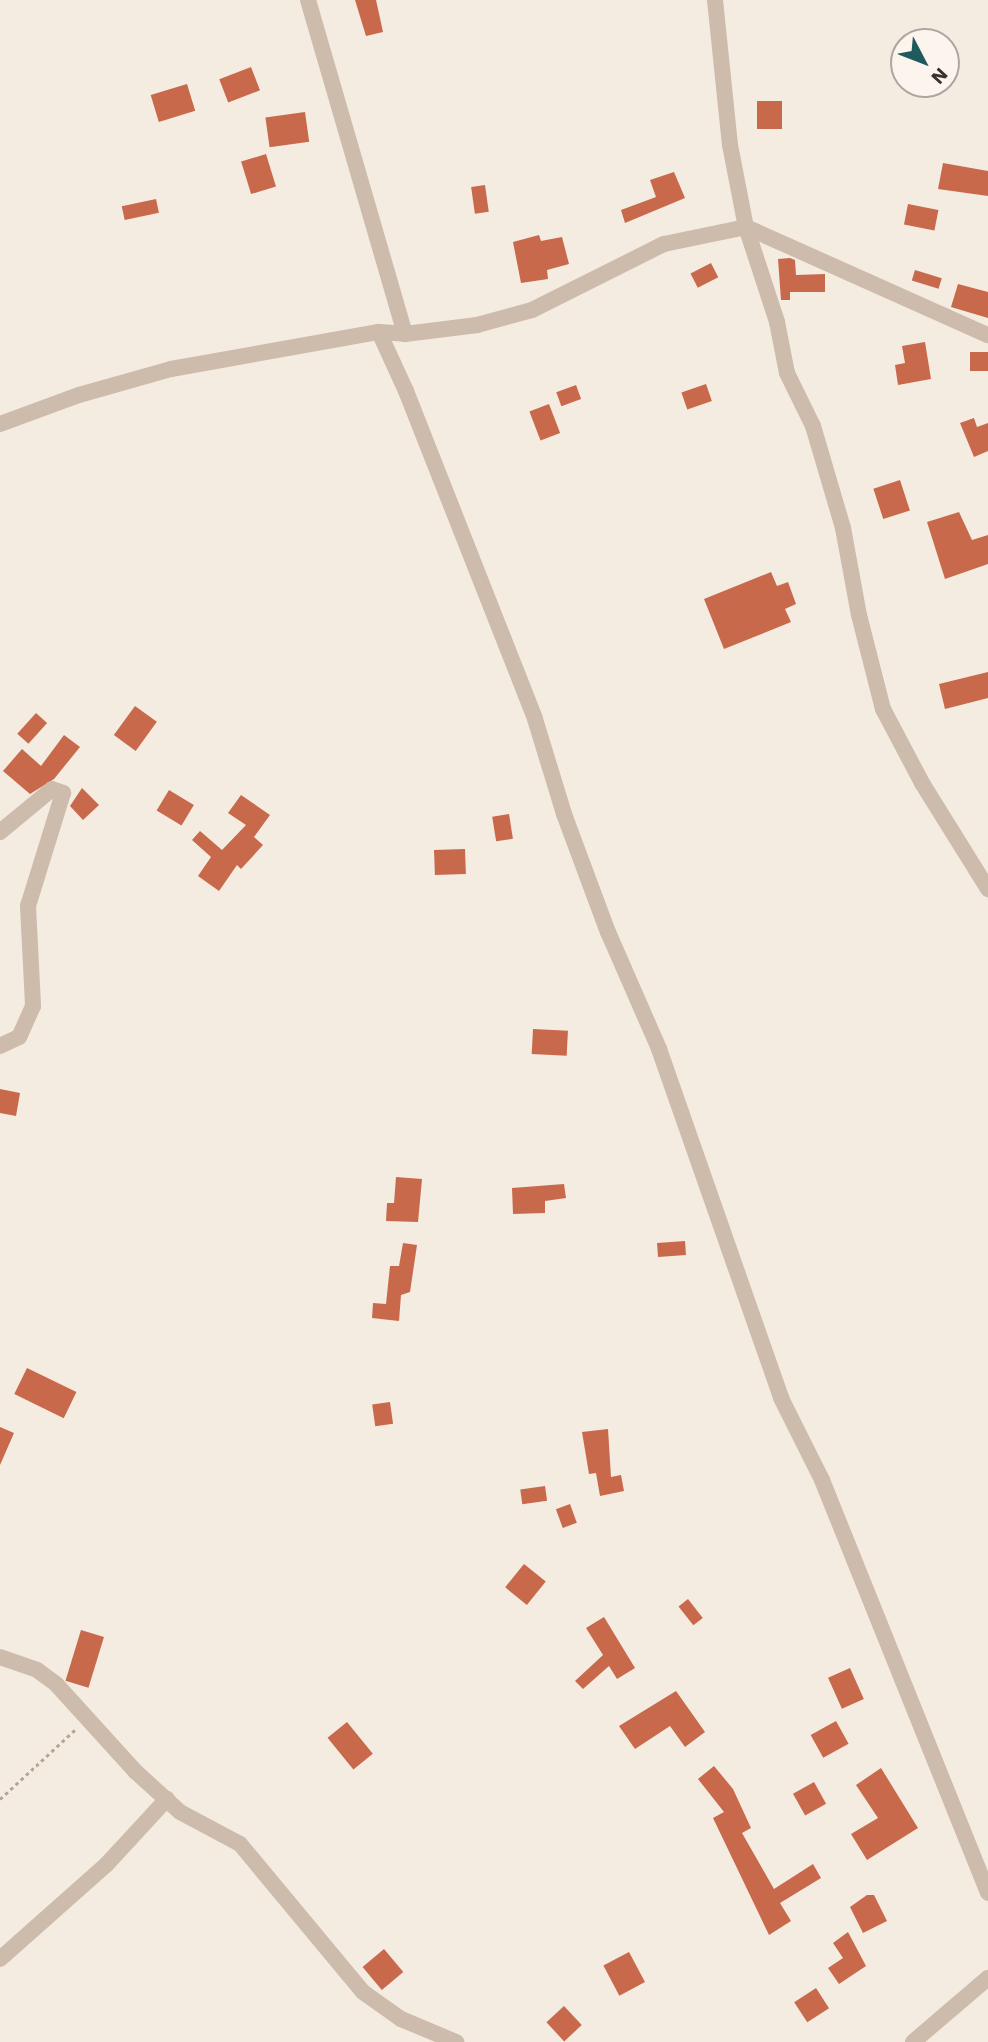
<!DOCTYPE html>
<html>
<head>
<meta charset="utf-8">
<style>
  body { margin:0 }
  #map { position:relative; width:988px; height:2042px; overflow:hidden; background:#f4ebe1; font-family:"Work Sans",sans-serif }
  div>[style] { position:absolute }
  [style*='--x'] { left:calc(var(--x)*1px); top:calc(var(--y)*1px); width:calc(var(--w)*1px); rotate:calc(var(--a)*1deg) }
  .building>* { inset:0; background:#c8694b; transform-origin:0 0 }
  .path>* { height:2.5px; margin-top:-1.25px; transform-origin:0; background:repeating-linear-gradient(90deg,#b9a596 0 3.5px,transparent 0 7px) }
  .street>* { height:16px; margin:-8px; padding:0 8px; transform-origin:8px; border-radius:8px; background:#cdbbac }
  span { translate:-50% -50%; white-space:nowrap; text-align:center; line-height:1.15; -webkit-text-stroke:7px #fbf5ee; paint-order:stroke }
  .north { position:absolute; left:890px; top:28px; width:70px; height:70px; box-sizing:border-box; background:#fbf5ee; border:2px solid #aea6a0; border-radius:50%; rotate:132deg; font-size:19px; font-weight:700; line-height:28px; text-align:center; color:#3b302b }
  .north::after { content:''; display:block; margin:auto; width:24px; height:32px; background:#1f5a5e; clip-path:polygon(50% 0,100% 100%,50% 72%,0 100%) }
</style>
</head>
<body>
<div id="map">
  <div class="building">
    <i style="clip-path:polygon(355px 0,376px 0,383px 32px,366px 36px)"></i>
    <i style="left:251px;top:67px;width:25px;height:34px;rotate:69deg"></i>
    <i style="left:187px;top:84px;width:28px;height:38px;rotate:73deg"></i>
    <i style="left:757px;top:101px;width:25px;height:28px"></i>
    <i style="left:305px;top:112px;width:30px;height:40px;rotate:82deg"></i>
    <i style="left:266px;top:154px;width:34px;height:26px;rotate:73deg"></i>
    <i style="clip-path:polygon(943px 163px,988px 171px,988px 196px,938px 189px)"></i>
    <i style="clip-path:polygon(674px 172px,685px 198px,625px 223px,621px 210px,656px 197px,650px 180px)"></i>
    <i style="left:485px;top:185px;width:27px;height:14px;rotate:82deg"></i>
    <i style="left:156px;top:199px;width:14px;height:35px;rotate:78deg"></i>
    <i style="left:908px;top:204px;width:31px;height:21px;rotate:11deg"></i>
    <i style="clip-path:polygon(539px 235px,541px 241px,562px 237px,569px 264px,547px 270px,548px 279px,521px 283px,513px 242px)"></i>
    <i style="clip-path:polygon(790px 258px,795px 260px,796px 275px,825px 274px,825px 292px,790px 292px,790px 300px,781px 300px,778px 259px)"></i>
    <i style="left:711px;top:263px;width:16px;height:23px;rotate:63deg"></i>
    <i style="left:915px;top:270px;width:28px;height:11px;rotate:17deg"></i>
    <i style="clip-path:polygon(958px 284px,988px 292px,988px 318px,951px 307px)"></i>
    <i style="clip-path:polygon(925px 342px,931px 379px,898px 385px,895px 365px,905px 363px,902px 346px)"></i>
    <i style="left:970px;top:352px;width:18px;height:19px"></i>
    <i style="left:706px;top:384px;width:18px;height:26px;rotate:71deg"></i>
    <i style="left:576px;top:385px;width:15px;height:21px;rotate:70deg"></i>
    <i style="left:549px;top:404px;width:31px;height:21px;rotate:69deg"></i>
    <i style="clip-path:polygon(974px 418px,977px 427px,988px 423px,988px 451px,974px 457px,960px 423px)"></i>
    <i style="left:900px;top:480px;width:32px;height:28px;rotate:72deg"></i>
    <i style="clip-path:polygon(959px 512px,972px 540px,988px 535px,988px 564px,945px 579px,927px 522px)"></i>
    <i style="clip-path:polygon(771px 572px,777px 586px,788px 582px,796px 604px,785px 609px,791px 622px,724px 649px,704px 599px)"></i>
    <i style="clip-path:polygon(988px 672px,988px 698px,945px 709px,939px 684px)"></i>
    <i style="left:135px;top:706px;width:27px;height:36px;rotate:36deg"></i>
    <i style="left:36px;top:713px;width:15px;height:28px;rotate:42deg"></i>
    <i style="clip-path:polygon(64px 735px,80px 747px,54px 779px,30px 794px,3px 771px,22px 749px,41px 766px)"></i>
    <i style="clip-path:polygon(82px 788px,99px 805px,83px 820px,70px 806px)"></i>
    <i style="left:169px;top:790px;width:29px;height:24px;rotate:31deg"></i>
    <i style="clip-path:polygon(241px 795px,270px 815px,254px 837px,263px 845px,241px 869px,237px 865px,219px 891px,198px 876px,211px 857px,192px 840px,200px 831px,222px 850px,246px 825px,228px 813px)"></i>
    <i style="left:509px;top:814px;width:25px;height:17px;rotate:81deg"></i>
    <i style="left:465px;top:849px;width:25px;height:31px;rotate:88deg"></i>
    <i style="left:533px;top:1029px;width:35px;height:25px;rotate:3deg"></i>
    <i style="clip-path:polygon(0 1089px,20px 1093px,16px 1116px,0 1113px)"></i>
    <i style="clip-path:polygon(396px 1177px,422px 1179px,418px 1222px,386px 1221px,387px 1203px,394px 1203px)"></i>
    <i style="clip-path:polygon(564px 1184px,566px 1198px,545px 1201px,545px 1213px,513px 1214px,512px 1188px)"></i>
    <i style="left:685px;top:1241px;width:14px;height:28px;rotate:86deg"></i>
    <i style="clip-path:polygon(403px 1243px,417px 1245px,410px 1292px,401px 1295px,399px 1321px,372px 1318px,373px 1303px,386px 1304px,390px 1266px,399px 1266px)"></i>
    <i style="left:27px;top:1368px;width:55px;height:29px;rotate:26deg"></i>
    <i style="left:390px;top:1402px;width:22px;height:18px;rotate:82deg"></i>
    <i style="clip-path:polygon(0 1427px,14px 1433px,0 1465px)"></i>
    <i style="clip-path:polygon(608px 1429px,611px 1477px,621px 1475px,624px 1491px,600px 1496px,596px 1473px,589px 1474px,582px 1432px)"></i>
    <i style="left:545px;top:1486px;width:15px;height:25px;rotate:82deg"></i>
    <i style="left:570px;top:1504px;width:20px;height:15px;rotate:70deg"></i>
    <i style="left:524px;top:1564px;width:28px;height:30px;rotate:39deg"></i>
    <i style="left:688px;top:1599px;width:24px;height:12px;rotate:52deg"></i>
    <i style="clip-path:polygon(604px 1617px,635px 1668px,617px 1679px,609px 1666px,583px 1689px,575px 1681px,603px 1655px,586px 1628px)"></i>
    <i style="left:81px;top:1630px;width:24px;height:53px;rotate:17deg"></i>
    <i style="left:850px;top:1668px;width:34px;height:24px;rotate:66deg"></i>
    <i style="clip-path:polygon(676px 1691px,705px 1732px,685px 1747px,670px 1726px,635px 1749px,619px 1726px)"></i>
    <i style="left:836px;top:1721px;width:26px;height:29px;rotate:61deg"></i>
    <i style="left:347px;top:1722px;width:41px;height:25px;rotate:51deg"></i>
    <i style="clip-path:polygon(714px 1766px,733px 1789px,751px 1828px,742px 1833px,774px 1889px,813px 1864px,821px 1878px,780px 1903px,791px 1921px,769px 1935px,713px 1818px,724px 1812px,698px 1779px)"></i>
    <i style="clip-path:polygon(881px 1768px,918px 1828px,867px 1860px,851px 1834px,878px 1818px,856px 1785px)"></i>
    <i style="left:814px;top:1782px;width:25px;height:24px;rotate:61deg"></i>
    <i style="clip-path:polygon(867px 1895px,874px 1895px,887px 1921px,863px 1933px,850px 1907px)"></i>
    <i style="clip-path:polygon(848px 1932px,866px 1966px,839px 1984px,828px 1968px,843px 1958px,833px 1943px)"></i>
    <i style="left:384px;top:1949px;width:30px;height:28px;rotate:50deg"></i>
    <i style="left:629px;top:1952px;width:34px;height:29px;rotate:62deg"></i>
    <i style="left:816px;top:1988px;width:24px;height:26px;rotate:57deg"></i>
    <i style="left:564px;top:2006px;width:26px;height:24px;rotate:47deg"></i>
  </div>
  <div class="path">
    <i style="--x:0;--y:1799;--w:105;--a:-42.7"></i>
  </div>
  <div class="street">
    <i style="--x:308;--y:0;--w:348;--a:73.8"></i>
    <i style="--x:715;--y:0;--w:146;--a:84.1"></i>
    <i style="--x:730;--y:145;--w:84;--a:79"></i>
    <i style="--x:746;--y:227;--w:100;--a:71.9"></i>
    <i style="--x:777;--y:322;--w:52;--a:78.9"></i>
    <i style="--x:787;--y:373;--w:59;--a:63.9"></i>
    <i style="--x:813;--y:426;--w:106;--a:73.6"></i>
    <i style="--x:843;--y:528;--w:88;--a:79.6"></i>
    <i style="--x:859;--y:615;--w:97;--a:75.7"></i>
    <i style="--x:883;--y:709;--w:84;--a:62.2"></i>
    <i style="--x:922;--y:783;--w:125;--a:58.1"></i>
    <i style="--x:379;--y:332;--w:65;--a:65.4"></i>
    <i style="--x:406;--y:391;--w:352;--a:68.5"></i>
    <i style="--x:535;--y:719;--w:99;--a:73"></i>
    <i style="--x:564;--y:814;--w:126;--a:69.6"></i>
    <i style="--x:608;--y:932;--w:128;--a:66.4"></i>
    <i style="--x:659;--y:1049;--w:370;--a:70.7"></i>
    <i style="--x:781;--y:1398;--w:92;--a:63.4"></i>
    <i style="--x:822;--y:1480;--w:445;--a:68.1"></i>
    <i style="--x:0;--y:424;--w:84;--a:-20.2"></i>
    <i style="--x:79;--y:395;--w:96;--a:-15.8"></i>
    <i style="--x:171;--y:369;--w:211;--a:-10.1"></i>
    <i style="--x:379;--y:332;--w:26;--a:4"></i>
    <i style="--x:405;--y:334;--w:73;--a:-7.1"></i>
    <i style="--x:477;--y:325;--w:57;--a:-15.3"></i>
    <i style="--x:532;--y:310;--w:148;--a:-26.6"></i>
    <i style="--x:664;--y:244;--w:84;--a:-11.7"></i>
    <i style="--x:746;--y:227;--w:265;--a:24.1"></i>
    <i style="--x:0;--y:832;--w:67;--a:-39.6"></i>
    <i style="--x:52;--y:789;--w:12;--a:20"></i>
    <i style="--x:63;--y:793;--w:118;--a:107.2"></i>
    <i style="--x:28;--y:906;--w:100;--a:87.1"></i>
    <i style="--x:33;--y:1006;--w:34;--a:114"></i>
    <i style="--x:19;--y:1037;--w:21;--a:155"></i>
    <i style="--x:0;--y:1657;--w:39;--a:19"></i>
    <i style="--x:37;--y:1670;--w:24;--a:36"></i>
    <i style="--x:56;--y:1684;--w:119;--a:47.7"></i>
    <i style="--x:136;--y:1772;--w:59;--a:42.3"></i>
    <i style="--x:180;--y:1812;--w:68;--a:28.1"></i>
    <i style="--x:240;--y:1844;--w:192;--a:50.3"></i>
    <i style="--x:363;--y:1992;--w:47;--a:35.4"></i>
    <i style="--x:401;--y:2019;--w:60;--a:22.7"></i>
    <i style="--x:0;--y:1959;--w:142;--a:-41.6"></i>
    <i style="--x:106;--y:1865;--w:90;--a:-47.3"></i>
    <i style="--x:913;--y:2042;--w:99;--a:-40.5"></i>
  </div>
  <div class="north">N</div>
</div>
</body>
</html>
